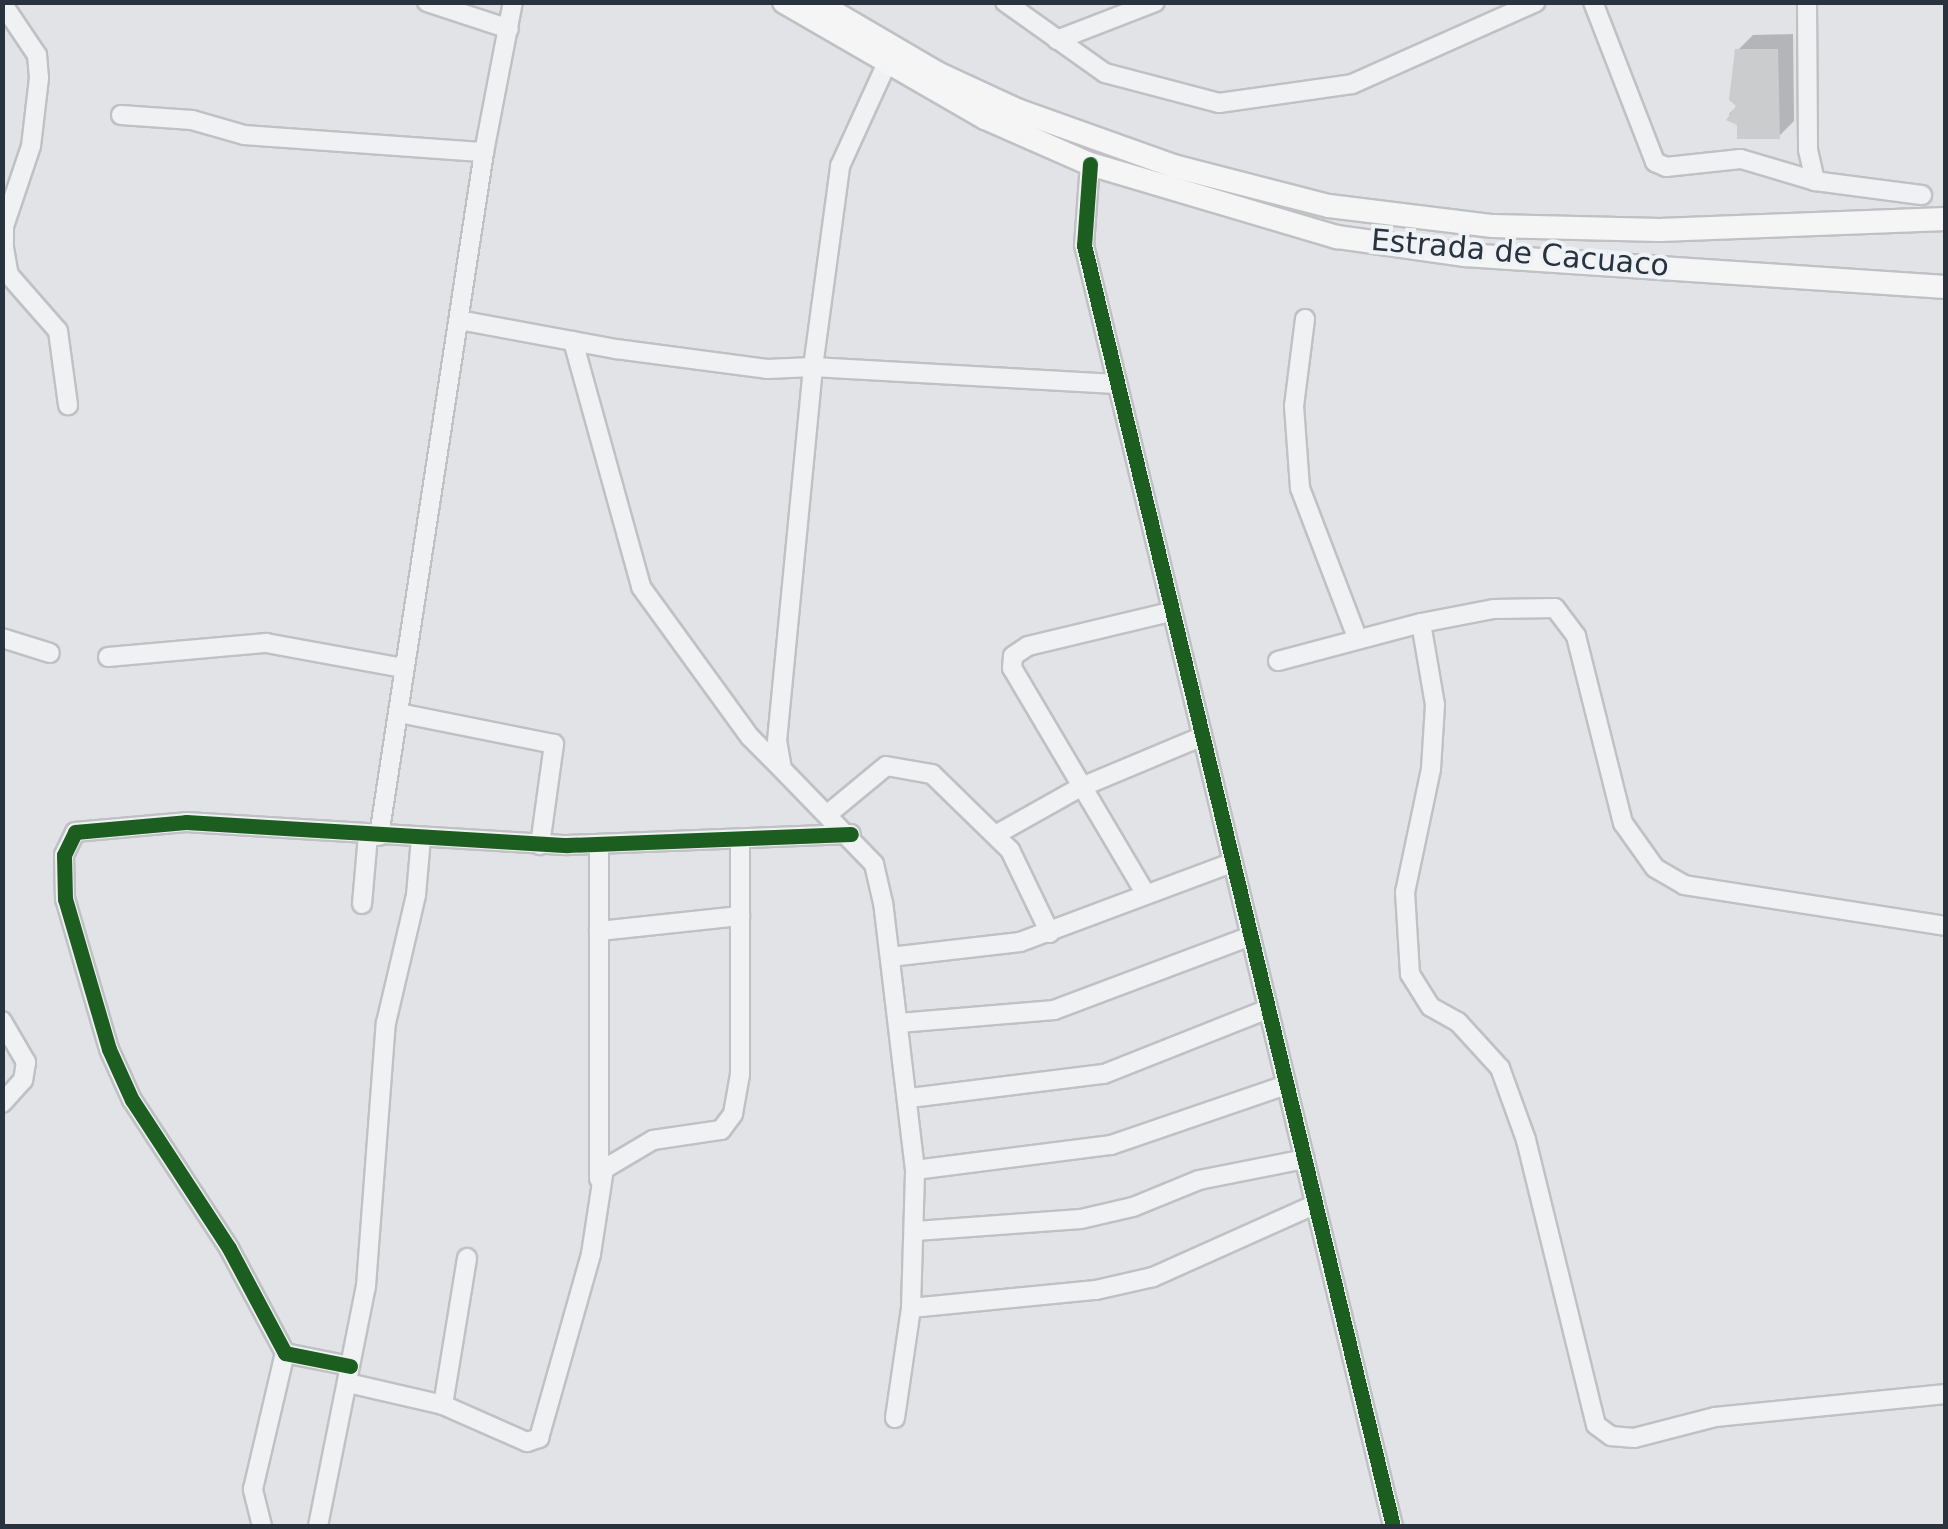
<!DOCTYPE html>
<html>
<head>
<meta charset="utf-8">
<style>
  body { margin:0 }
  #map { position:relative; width:1948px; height:1529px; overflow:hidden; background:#e1e3e6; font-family:"DejaVu Sans",sans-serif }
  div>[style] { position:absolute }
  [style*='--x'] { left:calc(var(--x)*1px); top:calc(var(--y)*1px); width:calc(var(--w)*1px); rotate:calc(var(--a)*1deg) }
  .shadow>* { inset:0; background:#0003 }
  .building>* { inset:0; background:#caccce }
  .roads { filter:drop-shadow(2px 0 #bfc1c4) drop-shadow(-2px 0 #bfc1c4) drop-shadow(0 2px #bfc1c4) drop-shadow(0 -2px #bfc1c4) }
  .minor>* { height:18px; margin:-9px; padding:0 9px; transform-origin:9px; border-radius:9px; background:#f0f1f3 }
  .major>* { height:22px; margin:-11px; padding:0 11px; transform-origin:11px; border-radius:11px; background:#f5f5f6 }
  .cycleway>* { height:15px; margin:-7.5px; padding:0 7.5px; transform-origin:7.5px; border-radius:7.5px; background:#1b5e20 }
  span { translate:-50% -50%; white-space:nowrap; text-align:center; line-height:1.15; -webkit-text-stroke:8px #eff2f6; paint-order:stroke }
  .street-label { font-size:30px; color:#29333f }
  .frame { position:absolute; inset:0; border:5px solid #29333f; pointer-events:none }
</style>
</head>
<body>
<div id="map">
  <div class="shadow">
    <i style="clip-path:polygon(1793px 34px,1794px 121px,1779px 136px,1739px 124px,1729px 114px,1738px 105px,1738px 50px,1753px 35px)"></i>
  </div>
  <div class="building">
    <i style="clip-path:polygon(1735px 49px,1778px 49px,1780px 139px,1737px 139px,1737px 125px,1726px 120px,1736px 106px,1729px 100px)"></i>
  </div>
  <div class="roads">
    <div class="minor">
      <i style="--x:427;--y:2;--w:86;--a:18.2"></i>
      <i style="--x:1005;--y:2;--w:123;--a:35.4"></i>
      <i style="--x:1105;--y:73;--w:118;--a:14.7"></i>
      <i style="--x:1219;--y:103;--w:134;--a:-8.1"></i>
      <i style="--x:1352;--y:84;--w:201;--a:-24"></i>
      <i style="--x:1593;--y:2;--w:172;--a:68.8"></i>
      <i style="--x:1655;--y:162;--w:12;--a:24"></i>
      <i style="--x:1666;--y:167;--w:75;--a:-6.1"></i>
      <i style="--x:1741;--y:159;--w:77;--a:16.6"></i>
      <i style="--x:1807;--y:2;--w:148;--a:89.6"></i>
      <i style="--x:1808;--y:150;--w:32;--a:77"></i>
      <i style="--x:1815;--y:181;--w:108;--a:7.5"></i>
      <i style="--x:2;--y:3;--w:63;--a:56.1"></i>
      <i style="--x:37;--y:55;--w:23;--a:85"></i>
      <i style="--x:39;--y:78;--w:68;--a:96.7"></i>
      <i style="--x:31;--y:146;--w:84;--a:108.6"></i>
      <i style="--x:4;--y:226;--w:22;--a:90"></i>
      <i style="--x:4;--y:248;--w:27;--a:80"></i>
      <i style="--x:9;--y:275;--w:74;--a:48.8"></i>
      <i style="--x:58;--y:331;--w:75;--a:82.3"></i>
      <i style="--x:1057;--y:40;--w:105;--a:-21.2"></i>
      <i style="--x:121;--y:115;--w:71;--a:4"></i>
      <i style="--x:192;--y:120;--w:54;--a:16.1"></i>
      <i style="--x:244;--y:135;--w:241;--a:4.1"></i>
      <i style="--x:1090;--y:164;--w:81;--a:94.2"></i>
      <i style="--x:1084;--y:245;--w:1318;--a:76.44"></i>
      <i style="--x:1305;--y:319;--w:88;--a:97.2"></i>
      <i style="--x:1294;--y:406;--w:82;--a:85.8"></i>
      <i style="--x:1300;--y:488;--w:160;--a:69.1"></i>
      <i style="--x:459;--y:320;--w:160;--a:10.5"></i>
      <i style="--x:616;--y:349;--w:152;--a:7.5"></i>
      <i style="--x:767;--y:369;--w:46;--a:-2.5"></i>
      <i style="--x:813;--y:367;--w:203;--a:-82.3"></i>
      <i style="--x:840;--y:166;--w:111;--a:-65.5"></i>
      <i style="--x:573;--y:341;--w:255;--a:74.5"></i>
      <i style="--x:641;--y:587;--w:185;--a:54"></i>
      <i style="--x:750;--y:737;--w:45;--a:45"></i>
      <i style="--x:1421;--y:623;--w:83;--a:80.3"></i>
      <i style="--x:1435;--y:705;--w:64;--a:93.6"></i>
      <i style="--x:1431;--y:769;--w:126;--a:101.9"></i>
      <i style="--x:1405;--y:892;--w:82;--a:86.5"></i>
      <i style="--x:1410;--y:974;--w:39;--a:58"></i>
      <i style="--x:1431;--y:1007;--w:31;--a:29"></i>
      <i style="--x:1458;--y:1022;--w:62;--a:47.6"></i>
      <i style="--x:1500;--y:1068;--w:77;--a:70.1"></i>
      <i style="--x:1526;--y:1140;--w:293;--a:76.2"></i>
      <i style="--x:1596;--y:1425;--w:19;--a:36"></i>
      <i style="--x:1611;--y:1436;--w:23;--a:5"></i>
      <i style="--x:1634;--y:1438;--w:84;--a:-14.5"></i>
      <i style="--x:1715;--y:1417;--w:232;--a:-5.7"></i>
      <i style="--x:2;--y:638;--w:50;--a:17.4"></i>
      <i style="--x:108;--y:657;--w:159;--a:-5.1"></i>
      <i style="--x:266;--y:643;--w:140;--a:10.3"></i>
      <i style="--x:1278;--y:661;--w:148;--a:-14.9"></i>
      <i style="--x:1421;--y:623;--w:74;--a:-10.9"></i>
      <i style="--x:1494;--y:609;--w:61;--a:-0.9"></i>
      <i style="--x:1555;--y:608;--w:35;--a:53"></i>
      <i style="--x:1576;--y:636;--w:193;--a:75.9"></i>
      <i style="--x:1623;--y:823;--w:55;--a:54.6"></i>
      <i style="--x:1655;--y:868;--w:34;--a:30"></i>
      <i style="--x:1684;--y:885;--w:265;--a:8.9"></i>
      <i style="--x:399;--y:713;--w:158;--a:11.3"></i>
      <i style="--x:554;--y:744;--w:102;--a:97.9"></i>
      <i style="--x:828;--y:814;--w:75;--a:-39.6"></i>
      <i style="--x:886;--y:766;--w:47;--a:9.9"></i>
      <i style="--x:932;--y:774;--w:109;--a:44.3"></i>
      <i style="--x:1010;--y:850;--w:92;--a:64.3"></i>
      <i style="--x:997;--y:834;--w:94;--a:-29.3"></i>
      <i style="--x:1079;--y:788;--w:132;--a:-22.7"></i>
      <i style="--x:379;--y:836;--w:692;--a:-81.27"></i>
      <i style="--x:484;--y:152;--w:153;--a:-79.1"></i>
      <i style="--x:1144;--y:891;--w:259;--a:-120.6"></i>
      <i style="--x:1012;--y:668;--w:12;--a:-85"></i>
      <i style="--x:1013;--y:656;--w:18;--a:-34"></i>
      <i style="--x:1028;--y:646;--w:146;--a:-13.5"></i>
      <i style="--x:362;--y:904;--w:69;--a:-85"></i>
      <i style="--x:599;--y:931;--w:142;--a:-6.1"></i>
      <i style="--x:890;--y:957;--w:131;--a:-6.6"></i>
      <i style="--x:1020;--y:942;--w:225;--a:-20.5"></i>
      <i style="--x:2;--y:1021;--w:48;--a:59.7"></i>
      <i style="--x:26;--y:1062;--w:18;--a:99"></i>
      <i style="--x:23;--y:1080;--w:31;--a:132"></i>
      <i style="--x:899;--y:1023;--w:156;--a:-4.8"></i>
      <i style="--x:1054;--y:1010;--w:210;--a:-20.6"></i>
      <i style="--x:910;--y:1098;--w:195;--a:-7.1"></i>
      <i style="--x:1104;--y:1074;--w:176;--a:-21.6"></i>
      <i style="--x:915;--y:1170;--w:198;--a:-7.3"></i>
      <i style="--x:1111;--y:1145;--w:185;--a:-18.9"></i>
      <i style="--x:599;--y:1179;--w:335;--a:-90"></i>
      <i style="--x:916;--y:1231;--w:165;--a:-4.2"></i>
      <i style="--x:1081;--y:1219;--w:53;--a:-13"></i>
      <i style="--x:1133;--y:1207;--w:71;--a:-22.2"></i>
      <i style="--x:1199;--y:1180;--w:108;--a:-11.2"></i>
      <i style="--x:911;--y:1308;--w:186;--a:-5.6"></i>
      <i style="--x:1096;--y:1290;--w:58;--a:-12.8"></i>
      <i style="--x:1153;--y:1277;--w:174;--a:-24.1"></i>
      <i style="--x:350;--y:1366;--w:66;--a:-168.7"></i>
      <i style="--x:285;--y:1353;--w:119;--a:-118.1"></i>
      <i style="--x:229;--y:1248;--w:177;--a:-123.2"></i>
      <i style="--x:132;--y:1100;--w:56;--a:-114.3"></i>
      <i style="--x:109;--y:1049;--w:156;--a:-106.3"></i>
      <i style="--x:65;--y:899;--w:44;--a:-91.3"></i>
      <i style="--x:64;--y:855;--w:25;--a:-64"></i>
      <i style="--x:75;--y:832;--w:111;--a:-5.1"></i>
      <i style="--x:186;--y:822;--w:382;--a:3.5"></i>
      <i style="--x:567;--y:845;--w:284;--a:-2.2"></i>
      <i style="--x:348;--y:1383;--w:98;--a:13"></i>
      <i style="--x:443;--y:1405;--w:92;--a:23.8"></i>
      <i style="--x:527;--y:1442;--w:13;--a:-18"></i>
      <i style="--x:539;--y:1438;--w:191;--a:-74.2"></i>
      <i style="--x:591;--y:1254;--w:86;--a:-81.3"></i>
      <i style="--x:604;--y:1169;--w:57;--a:-30.6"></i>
      <i style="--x:653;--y:1140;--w:69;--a:-8.4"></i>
      <i style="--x:721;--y:1130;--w:20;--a:-53"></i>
      <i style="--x:733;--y:1114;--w:40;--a:-80"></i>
      <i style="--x:740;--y:1075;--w:235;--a:-90"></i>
      <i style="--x:443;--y:1405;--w:149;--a:-80.7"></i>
      <i style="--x:895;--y:1418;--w:111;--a:-81.7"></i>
      <i style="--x:911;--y:1308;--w:138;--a:-88.3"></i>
      <i style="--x:915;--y:1170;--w:269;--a:-96.8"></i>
      <i style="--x:883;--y:903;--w:40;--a:-103"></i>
      <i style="--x:874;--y:864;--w:132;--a:-134.1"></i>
      <i style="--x:782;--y:769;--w:28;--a:-100"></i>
      <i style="--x:777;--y:741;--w:376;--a:-84.5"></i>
      <i style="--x:813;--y:367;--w:303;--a:3.2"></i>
      <i style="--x:262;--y:1526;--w:38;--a:-104"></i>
      <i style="--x:253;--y:1489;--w:140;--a:-76.8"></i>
      <i style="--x:318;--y:1526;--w:245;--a:-78.7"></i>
      <i style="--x:366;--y:1286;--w:264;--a:-85.7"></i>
      <i style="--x:386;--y:1023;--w:131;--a:-76.8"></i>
      <i style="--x:416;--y:895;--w:57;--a:-85"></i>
    </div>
    <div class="major">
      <i style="--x:784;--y:2;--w:232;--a:30"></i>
      <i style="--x:985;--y:118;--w:115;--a:23.7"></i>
      <i style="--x:1090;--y:164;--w:258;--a:16.5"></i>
      <i style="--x:1337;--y:237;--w:129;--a:8"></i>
      <i style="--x:1465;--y:255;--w:482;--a:3.8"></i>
      <i style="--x:816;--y:2;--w:140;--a:30.4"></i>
      <i style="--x:937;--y:73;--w:88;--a:24.8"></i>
      <i style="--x:1017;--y:110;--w:166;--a:19.7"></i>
      <i style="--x:1173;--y:166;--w:161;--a:14.4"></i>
      <i style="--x:1329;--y:206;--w:165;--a:7"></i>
      <i style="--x:1493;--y:226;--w:167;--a:1.4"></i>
      <i style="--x:1660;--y:230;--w:286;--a:-2.2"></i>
    </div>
  </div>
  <div class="cycleway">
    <i style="--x:1090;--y:164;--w:81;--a:94.2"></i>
    <i style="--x:1084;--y:245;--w:1318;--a:76.44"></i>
    <i style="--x:350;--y:1366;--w:66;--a:-168.7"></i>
    <i style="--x:285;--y:1353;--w:119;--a:-118.1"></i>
    <i style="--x:229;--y:1248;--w:177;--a:-123.2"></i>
    <i style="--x:132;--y:1100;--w:56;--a:-114.3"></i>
    <i style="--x:109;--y:1049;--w:156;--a:-106.3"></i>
    <i style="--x:65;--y:899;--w:44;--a:-91.3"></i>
    <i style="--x:64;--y:855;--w:25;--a:-64"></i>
    <i style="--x:75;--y:832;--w:111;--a:-5.1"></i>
    <i style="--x:186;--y:822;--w:382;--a:3.5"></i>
    <i style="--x:567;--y:845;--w:284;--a:-2.2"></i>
  </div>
  <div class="street-label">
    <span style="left:1520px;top:253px;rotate:5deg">Estrada de Cacuaco</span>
  </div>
  <div class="frame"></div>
</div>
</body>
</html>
